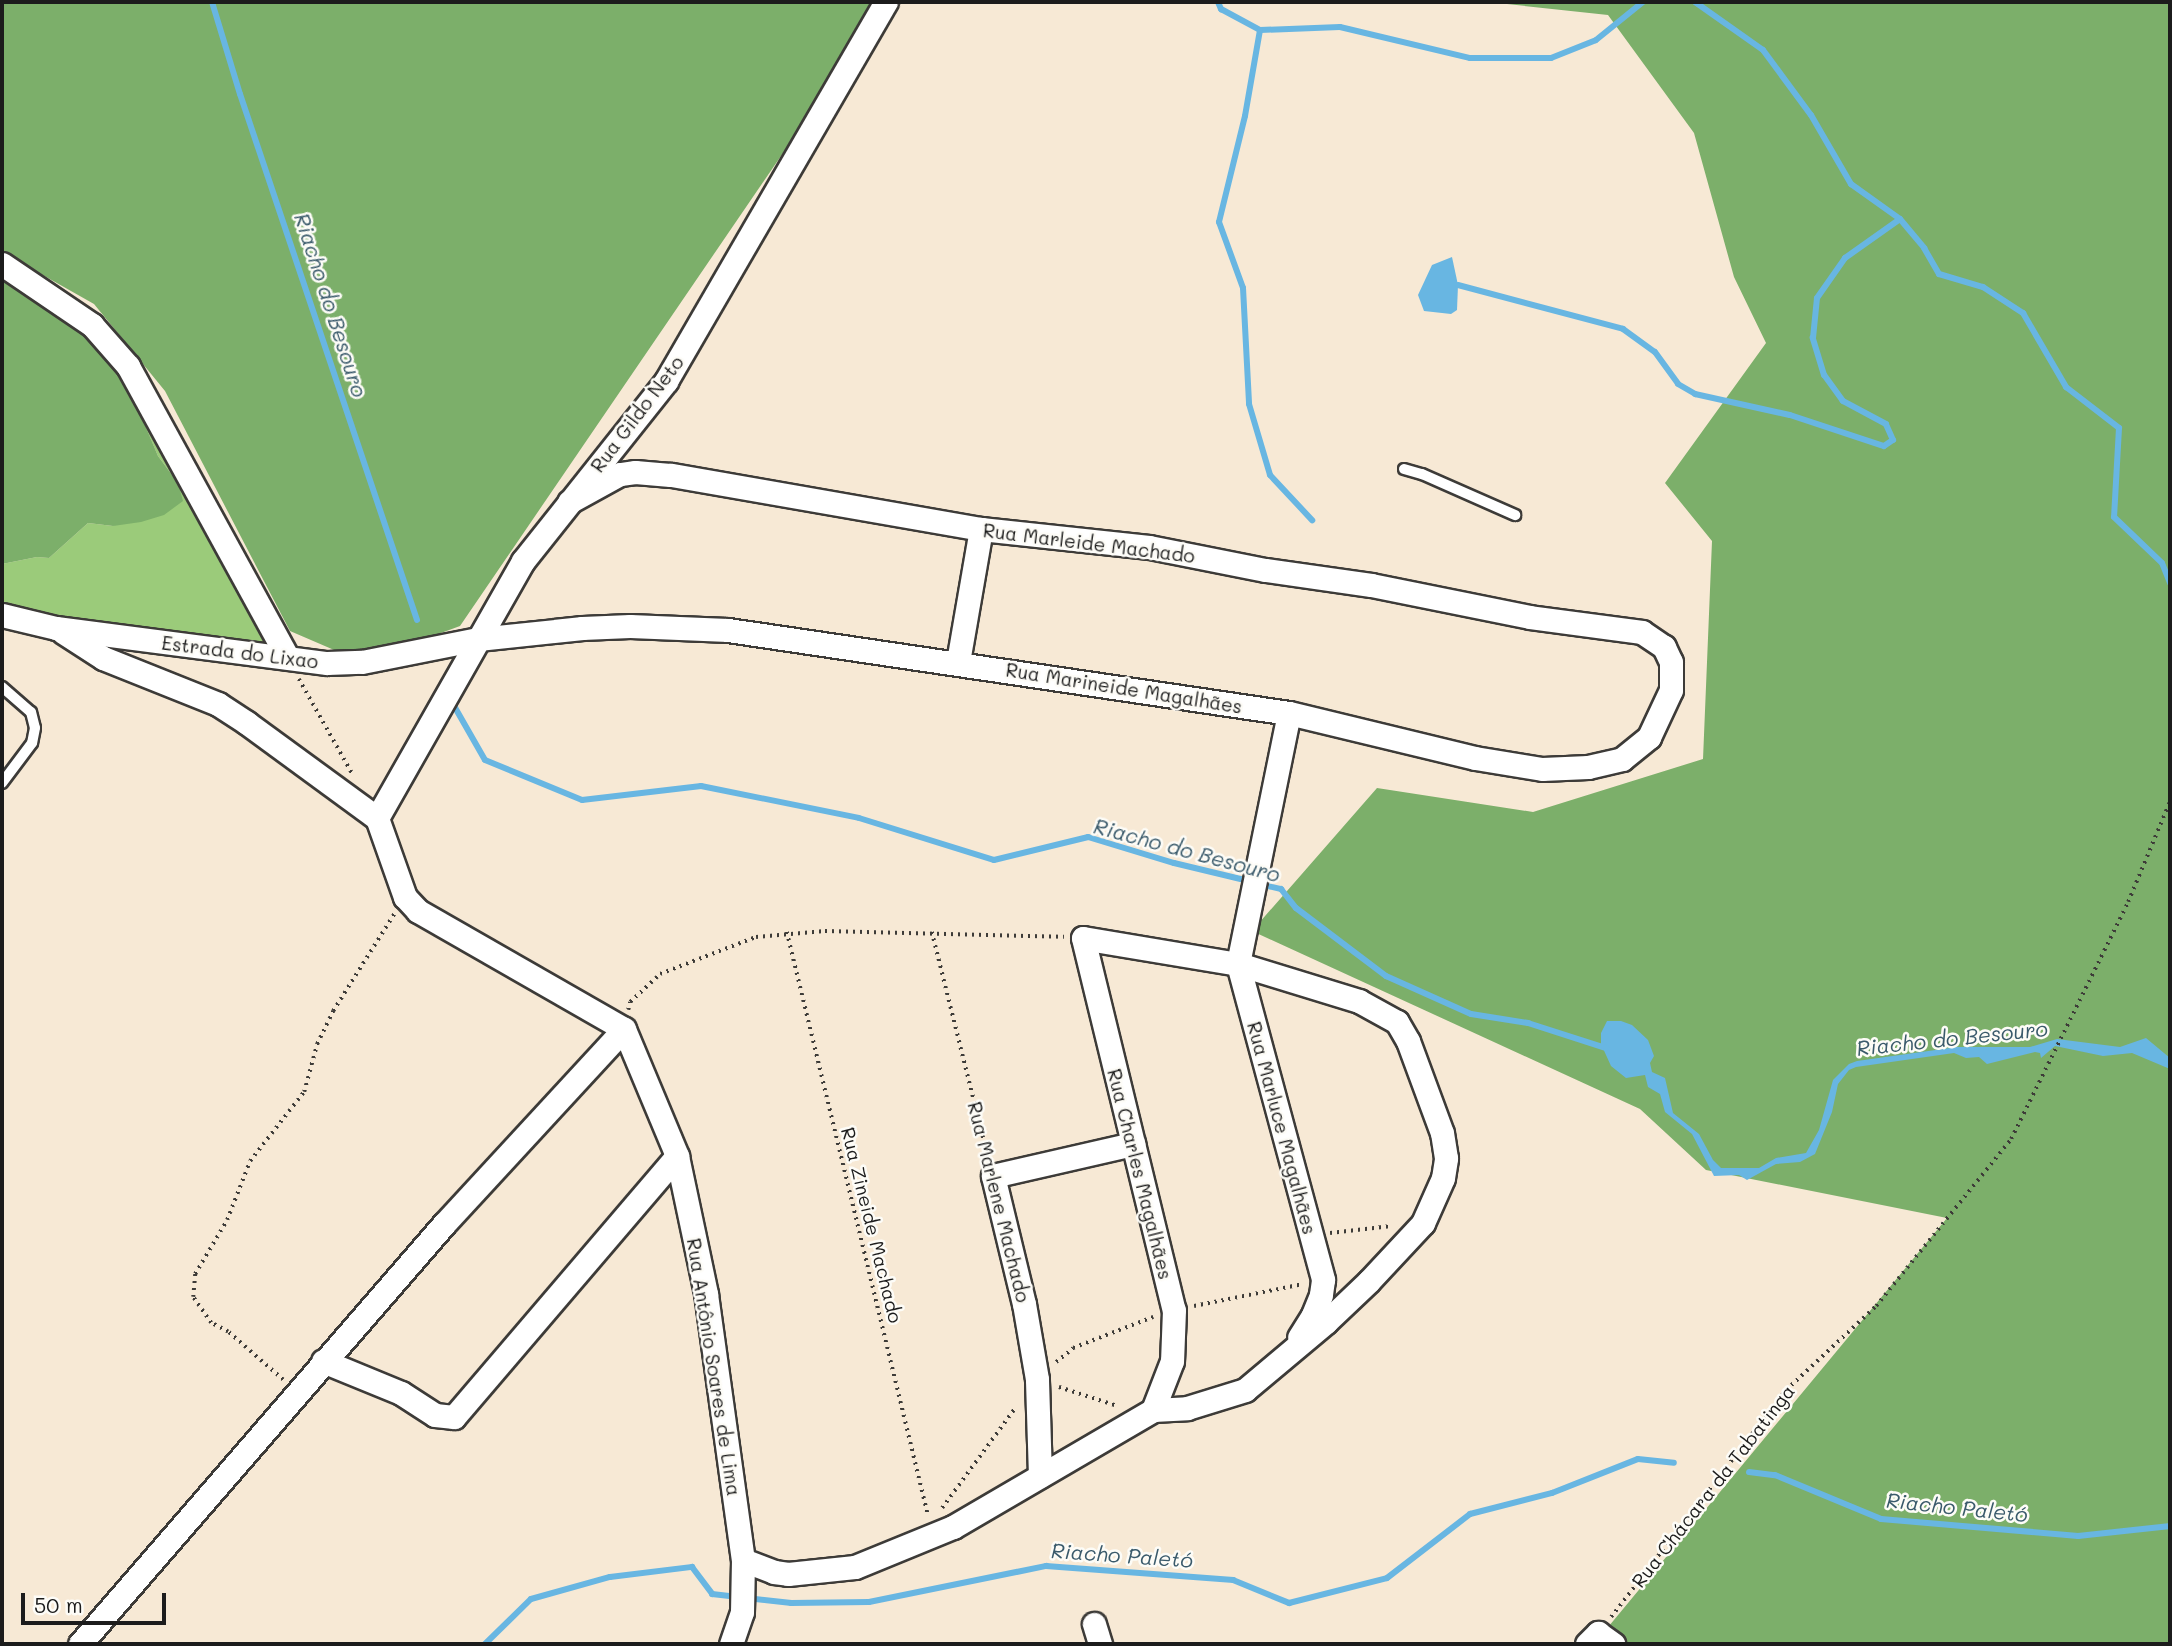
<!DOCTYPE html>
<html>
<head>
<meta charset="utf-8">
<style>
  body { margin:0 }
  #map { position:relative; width:2172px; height:1646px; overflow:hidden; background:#f7e9d5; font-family:Mali,sans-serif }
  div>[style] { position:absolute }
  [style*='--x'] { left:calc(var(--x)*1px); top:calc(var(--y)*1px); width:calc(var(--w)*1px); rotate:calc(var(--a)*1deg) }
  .green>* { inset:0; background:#9bcb7a }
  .forest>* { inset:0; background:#7caf6a }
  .water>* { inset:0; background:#68b6e2 }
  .stream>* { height:6px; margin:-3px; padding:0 3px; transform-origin:3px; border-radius:3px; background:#68b6e2 }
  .path>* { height:3.5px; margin-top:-1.75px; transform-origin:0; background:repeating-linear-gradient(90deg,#3d3b38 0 2px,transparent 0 7px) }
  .roads { filter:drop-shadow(2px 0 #3d3b38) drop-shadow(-2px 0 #3d3b38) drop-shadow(0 2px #3d3b38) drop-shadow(0 -2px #3d3b38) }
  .lane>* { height:10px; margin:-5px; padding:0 5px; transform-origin:5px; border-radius:5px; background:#fff }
  .street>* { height:23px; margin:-11.5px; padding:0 11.5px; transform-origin:11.5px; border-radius:11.5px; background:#fff }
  span { translate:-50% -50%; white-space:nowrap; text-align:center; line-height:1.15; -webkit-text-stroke:5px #fdfcf7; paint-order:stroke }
  .street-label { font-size:19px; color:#1c1c1c }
  .water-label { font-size:21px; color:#3a5a6b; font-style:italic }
  .frame { position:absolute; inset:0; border:4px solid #1c1c1c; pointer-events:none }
  .scale { position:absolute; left:21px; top:1593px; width:145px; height:32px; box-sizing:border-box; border:4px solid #1c1c1c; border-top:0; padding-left:9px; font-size:21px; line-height:24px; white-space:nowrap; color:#1c1c1c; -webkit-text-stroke:5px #fdfcf7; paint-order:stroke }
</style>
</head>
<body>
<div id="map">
  <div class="green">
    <i style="clip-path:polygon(129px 388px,268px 638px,263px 647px,121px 631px,2px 607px,2px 564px,37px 557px,49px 558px,88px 523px,113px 526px,178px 483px,158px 456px)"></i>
  </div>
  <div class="forest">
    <i style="clip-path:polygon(2px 2px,886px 2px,460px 626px,362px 662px,290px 631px,165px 391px,94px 304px,2px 252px)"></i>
    <i style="clip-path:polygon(1488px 2px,2170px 2px,2170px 1644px,1622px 1644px,1604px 1632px,1947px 1218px,1706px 1170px,1640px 1109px,1252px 931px,1377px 788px,1533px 812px,1703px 759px,1712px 541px,1665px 483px,1766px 343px,1734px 277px,1694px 133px,1608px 15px)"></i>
    <i style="clip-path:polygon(2px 277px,92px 331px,129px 387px,158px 456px,178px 483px,183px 501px,164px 515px,141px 522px,113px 526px,88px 523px,49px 558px,37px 557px,2px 564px)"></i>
  </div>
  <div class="water">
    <i style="clip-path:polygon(1452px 257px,1458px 285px,1457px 310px,1451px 314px,1424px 311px,1418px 295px,1432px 265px)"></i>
    <i style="clip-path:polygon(1607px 1021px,1621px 1021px,1632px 1025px,1648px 1040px,1654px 1056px,1650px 1063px,1652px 1072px,1665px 1078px,1673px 1113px,1699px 1134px,1713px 1160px,1721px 1168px,1759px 1168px,1776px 1158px,1806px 1153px,1819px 1130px,1833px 1080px,1849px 1064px,1857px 1061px,1957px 1047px,2030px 1047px,2057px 1039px,2120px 1047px,2146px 1038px,2170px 1058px,2170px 1069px,2132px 1053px,2103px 1056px,2055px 1046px,2041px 1058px,2040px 1053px,2035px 1052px,1987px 1064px,1979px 1057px,1966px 1058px,1954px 1053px,1856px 1067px,1849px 1070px,1838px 1084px,1832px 1112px,1815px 1154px,1800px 1162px,1776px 1164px,1747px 1180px,1739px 1175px,1714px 1176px,1692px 1134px,1665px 1112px,1660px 1094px,1648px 1087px,1645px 1075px,1626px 1078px,1611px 1066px,1601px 1044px,1601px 1033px)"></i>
  </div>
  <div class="stream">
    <i style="--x:212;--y:2;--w:96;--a:73.1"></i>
    <i style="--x:240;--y:94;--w:555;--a:71.4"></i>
    <i style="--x:1218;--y:2;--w:8;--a:67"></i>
    <i style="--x:1221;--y:9;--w:44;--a:28.3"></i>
    <i style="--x:1260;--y:30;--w:80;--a:-2.1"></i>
    <i style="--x:1340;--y:27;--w:134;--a:13.4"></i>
    <i style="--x:1470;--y:58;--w:81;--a:0"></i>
    <i style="--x:1551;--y:58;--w:48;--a:-21.8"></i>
    <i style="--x:1596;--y:40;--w:60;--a:-39"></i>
    <i style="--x:1695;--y:2;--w:83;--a:35.2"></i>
    <i style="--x:1763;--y:50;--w:81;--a:53.6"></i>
    <i style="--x:1811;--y:115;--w:80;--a:59.9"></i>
    <i style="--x:1851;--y:184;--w:60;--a:35.5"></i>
    <i style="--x:1900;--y:219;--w:38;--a:50"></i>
    <i style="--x:1924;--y:248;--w:30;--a:60"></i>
    <i style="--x:1939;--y:274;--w:46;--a:16.5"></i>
    <i style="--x:1983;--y:287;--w:48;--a:33"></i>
    <i style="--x:2023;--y:313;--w:86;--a:59.8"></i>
    <i style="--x:2066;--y:387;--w:67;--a:37.7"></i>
    <i style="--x:2119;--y:428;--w:89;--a:93.2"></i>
    <i style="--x:2114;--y:517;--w:66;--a:43.8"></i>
    <i style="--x:2162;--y:563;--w:22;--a:68"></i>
    <i style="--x:1260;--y:30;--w:87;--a:99.9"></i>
    <i style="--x:1245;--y:116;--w:109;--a:103.8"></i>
    <i style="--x:1219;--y:222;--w:70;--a:70"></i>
    <i style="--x:1243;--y:288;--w:116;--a:87"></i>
    <i style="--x:1249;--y:404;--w:74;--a:73.5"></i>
    <i style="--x:1270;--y:475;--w:62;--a:47"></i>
    <i style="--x:1458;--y:285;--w:171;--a:14.9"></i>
    <i style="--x:1623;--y:329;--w:39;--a:36"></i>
    <i style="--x:1655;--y:352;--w:39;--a:54"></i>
    <i style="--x:1678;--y:384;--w:20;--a:30"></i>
    <i style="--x:1695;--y:394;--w:97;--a:12.5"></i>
    <i style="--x:1790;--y:415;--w:99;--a:18.3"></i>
    <i style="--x:1884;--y:446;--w:11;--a:-34"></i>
    <i style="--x:1893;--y:440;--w:17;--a:-114"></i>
    <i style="--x:1886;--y:424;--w:49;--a:-151.9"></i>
    <i style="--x:1843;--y:401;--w:32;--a:-126"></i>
    <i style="--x:1824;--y:375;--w:39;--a:-107"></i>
    <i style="--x:1813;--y:338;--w:40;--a:-84.3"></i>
    <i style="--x:1817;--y:298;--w:49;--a:-55"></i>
    <i style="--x:1845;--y:258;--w:67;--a:-35.3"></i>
    <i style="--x:453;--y:704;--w:64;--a:60.3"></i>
    <i style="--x:485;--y:760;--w:105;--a:22.4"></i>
    <i style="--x:582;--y:800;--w:120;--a:-6.7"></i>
    <i style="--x:701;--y:786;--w:161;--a:11.4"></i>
    <i style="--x:859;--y:818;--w:141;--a:17.3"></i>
    <i style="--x:994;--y:860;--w:97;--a:-13.7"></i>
    <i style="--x:1088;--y:837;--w:90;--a:16.8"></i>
    <i style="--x:1174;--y:863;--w:77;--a:13.5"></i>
    <i style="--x:1259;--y:884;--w:23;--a:13"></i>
    <i style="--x:1281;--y:889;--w:24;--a:52"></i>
    <i style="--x:1296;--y:908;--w:113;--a:37.1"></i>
    <i style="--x:1386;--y:976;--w:93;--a:24.1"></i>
    <i style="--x:1471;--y:1014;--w:58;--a:9"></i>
    <i style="--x:1528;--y:1023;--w:82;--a:17.8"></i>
    <i style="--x:1749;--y:1472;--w:26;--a:7"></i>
    <i style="--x:1775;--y:1475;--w:115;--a:22.5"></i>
    <i style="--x:1881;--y:1519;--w:198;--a:4.9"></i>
    <i style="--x:2078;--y:1536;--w:93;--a:-6.2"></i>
    <i style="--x:485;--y:1644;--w:64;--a:-44.4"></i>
    <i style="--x:531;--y:1599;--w:82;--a:-15.6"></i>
    <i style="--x:610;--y:1577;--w:83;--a:-7"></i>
    <i style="--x:692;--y:1567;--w:34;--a:53"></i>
    <i style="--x:712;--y:1594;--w:80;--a:6.5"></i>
    <i style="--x:791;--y:1603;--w:78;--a:-0.7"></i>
    <i style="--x:869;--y:1602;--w:181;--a:-11.5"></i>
    <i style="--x:1046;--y:1566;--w:188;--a:4.3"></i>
    <i style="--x:1233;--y:1580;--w:61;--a:22.3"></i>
    <i style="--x:1289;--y:1603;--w:101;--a:-14.3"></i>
    <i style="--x:1387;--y:1578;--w:105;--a:-37.6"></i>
    <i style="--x:1470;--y:1514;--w:85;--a:-14.4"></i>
    <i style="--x:1552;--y:1493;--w:92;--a:-21.6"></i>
    <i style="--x:1638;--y:1459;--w:36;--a:6"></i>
  </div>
  <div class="path">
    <i style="--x:299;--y:679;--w:108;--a:60.6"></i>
    <i style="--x:787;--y:932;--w:600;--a:76.4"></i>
    <i style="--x:932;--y:932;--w:232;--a:76"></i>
    <i style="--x:628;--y:1010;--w:8;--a:-76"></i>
    <i style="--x:630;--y:1002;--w:41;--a:-43"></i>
    <i style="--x:660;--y:974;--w:103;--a:-21.1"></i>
    <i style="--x:756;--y:937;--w:69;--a:-5"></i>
    <i style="--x:825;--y:931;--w:239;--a:1.4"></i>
    <i style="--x:1330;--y:1233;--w:62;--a:-6.4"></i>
    <i style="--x:1194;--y:1306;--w:111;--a:-11.4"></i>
    <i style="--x:1056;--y:1362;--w:22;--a:-39"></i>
    <i style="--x:1073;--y:1348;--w:86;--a:-21.2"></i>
    <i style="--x:283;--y:1380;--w:73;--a:-138.9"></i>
    <i style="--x:228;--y:1332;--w:19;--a:-152"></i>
    <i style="--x:211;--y:1323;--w:32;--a:-125"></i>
    <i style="--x:193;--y:1297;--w:23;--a:-85"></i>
    <i style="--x:195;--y:1274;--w:63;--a:-59.3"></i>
    <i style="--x:227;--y:1220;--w:63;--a:-68.7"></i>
    <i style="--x:250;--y:1161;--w:88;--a:-52"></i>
    <i style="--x:304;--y:1092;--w:50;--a:-74.8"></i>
    <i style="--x:317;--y:1044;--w:37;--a:-64"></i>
    <i style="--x:333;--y:1011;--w:115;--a:-57.8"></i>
    <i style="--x:1059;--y:1387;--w:62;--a:17.9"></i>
    <i style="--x:942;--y:1508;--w:125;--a:-53.8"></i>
    <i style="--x:1611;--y:1617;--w:287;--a:-52.4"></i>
    <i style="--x:1786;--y:1390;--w:123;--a:-43"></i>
    <i style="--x:1876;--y:1306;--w:215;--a:-51"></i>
    <i style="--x:2011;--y:1139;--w:264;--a:-63.7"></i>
    <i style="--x:2128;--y:902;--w:109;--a:-67.4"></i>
  </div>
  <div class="roads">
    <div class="lane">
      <i style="--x:1404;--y:469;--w:19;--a:16"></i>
      <i style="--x:1422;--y:474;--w:102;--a:23.8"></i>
      <i style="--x:2;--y:687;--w:38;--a:41"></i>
      <i style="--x:31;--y:712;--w:16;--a:76"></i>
      <i style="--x:35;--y:728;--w:15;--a:101"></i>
      <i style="--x:32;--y:743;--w:50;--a:126.9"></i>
    </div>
    <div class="street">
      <i style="--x:2;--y:264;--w:109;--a:34.1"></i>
      <i style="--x:92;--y:325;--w:55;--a:48.7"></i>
      <i style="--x:128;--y:366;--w:332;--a:61.3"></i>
      <i style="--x:2;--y:615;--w:56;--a:13.5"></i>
      <i style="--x:56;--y:628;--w:273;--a:7.4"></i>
      <i style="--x:327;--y:663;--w:35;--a:-2"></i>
      <i style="--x:362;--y:662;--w:118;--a:-11.2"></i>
      <i style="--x:478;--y:639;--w:105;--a:-6"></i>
      <i style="--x:582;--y:628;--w:48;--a:-2.4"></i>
      <i style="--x:630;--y:626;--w:98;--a:2.3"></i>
      <i style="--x:728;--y:630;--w:567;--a:8.42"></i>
      <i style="--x:1289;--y:713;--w:191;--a:13.6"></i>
      <i style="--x:1475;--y:758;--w:68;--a:9.3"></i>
      <i style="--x:1542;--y:769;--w:46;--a:-2.5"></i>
      <i style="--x:1588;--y:767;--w:35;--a:-13"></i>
      <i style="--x:1622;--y:759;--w:35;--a:-39"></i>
      <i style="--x:1649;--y:737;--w:52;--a:-64.9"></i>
      <i style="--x:1671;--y:690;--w:28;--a:-90"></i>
      <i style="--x:1671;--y:662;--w:17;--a:-115"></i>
      <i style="--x:1664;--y:647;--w:27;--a:-146"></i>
      <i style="--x:1642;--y:632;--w:113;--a:-172.4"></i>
      <i style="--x:1530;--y:617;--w:162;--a:-168.6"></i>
      <i style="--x:1371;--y:585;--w:107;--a:-171.9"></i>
      <i style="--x:1265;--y:570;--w:118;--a:-168.8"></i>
      <i style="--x:1149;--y:547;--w:169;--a:-173.9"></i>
      <i style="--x:981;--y:529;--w:316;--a:-170.1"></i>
      <i style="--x:670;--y:475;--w:35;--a:-175"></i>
      <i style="--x:635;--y:472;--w:15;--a:172"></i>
      <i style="--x:620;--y:474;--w:58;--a:151.2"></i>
      <i style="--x:63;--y:632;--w:48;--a:33"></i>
      <i style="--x:103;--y:658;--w:124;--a:21.8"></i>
      <i style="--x:218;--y:704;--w:35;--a:33"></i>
      <i style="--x:247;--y:723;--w:161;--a:36.2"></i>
      <i style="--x:377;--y:818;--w:84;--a:70.5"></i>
      <i style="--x:405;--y:897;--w:19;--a:47"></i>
      <i style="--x:418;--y:911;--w:237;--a:29.8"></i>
      <i style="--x:624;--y:1029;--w:138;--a:67.3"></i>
      <i style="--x:677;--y:1156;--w:141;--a:78.1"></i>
      <i style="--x:706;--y:1294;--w:269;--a:82.1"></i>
      <i style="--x:743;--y:1560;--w:52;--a:91.1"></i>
      <i style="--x:742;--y:1612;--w:34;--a:109"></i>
      <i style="--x:958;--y:662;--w:135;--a:-80.2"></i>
      <i style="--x:1289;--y:713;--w:256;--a:101.5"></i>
      <i style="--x:1238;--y:964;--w:327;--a:74.9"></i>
      <i style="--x:1323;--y:1280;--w:15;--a:98"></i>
      <i style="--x:1321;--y:1295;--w:22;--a:112"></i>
      <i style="--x:1313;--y:1315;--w:26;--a:122"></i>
      <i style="--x:377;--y:818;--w:296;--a:-60.4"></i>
      <i style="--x:523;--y:561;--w:230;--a:-51.5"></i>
      <i style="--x:666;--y:381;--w:438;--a:-59.9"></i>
      <i style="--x:323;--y:1361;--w:84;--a:22.3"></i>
      <i style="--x:401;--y:1393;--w:40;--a:32.9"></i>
      <i style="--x:435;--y:1415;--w:19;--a:6"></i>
      <i style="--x:454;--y:1417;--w:343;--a:-49.5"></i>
      <i style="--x:1040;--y:1476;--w:97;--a:-91.8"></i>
      <i style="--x:1037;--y:1379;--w:76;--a:-99.8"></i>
      <i style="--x:1024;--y:1304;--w:132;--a:-103.6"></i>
      <i style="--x:993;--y:1176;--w:144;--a:-12.9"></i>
      <i style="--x:743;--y:1560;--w:33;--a:21"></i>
      <i style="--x:774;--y:1572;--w:14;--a:8"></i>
      <i style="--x:788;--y:1574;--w:67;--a:-6"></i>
      <i style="--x:855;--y:1567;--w:106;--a:-22.2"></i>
      <i style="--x:953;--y:1527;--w:232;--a:-30.3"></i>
      <i style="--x:1153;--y:1410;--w:34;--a:-3"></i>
      <i style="--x:1187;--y:1408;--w:61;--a:-17.2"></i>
      <i style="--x:1245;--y:1390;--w:106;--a:-40"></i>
      <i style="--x:1326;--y:1322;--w:59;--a:-43.6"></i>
      <i style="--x:1369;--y:1281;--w:79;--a:-47"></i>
      <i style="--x:1423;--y:1223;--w:49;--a:-66"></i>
      <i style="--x:1443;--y:1178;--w:20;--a:-81"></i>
      <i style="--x:1446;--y:1158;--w:25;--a:-99"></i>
      <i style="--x:1442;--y:1133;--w:98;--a:-110.3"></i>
      <i style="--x:1408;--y:1041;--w:22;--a:-120"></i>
      <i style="--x:1397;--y:1022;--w:43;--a:-151.1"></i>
      <i style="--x:1359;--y:1001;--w:127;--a:-163"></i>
      <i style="--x:1238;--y:964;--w:157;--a:-170.5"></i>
      <i style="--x:1083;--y:938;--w:383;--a:76.3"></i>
      <i style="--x:1174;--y:1310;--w:51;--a:92.2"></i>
      <i style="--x:1172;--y:1361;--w:53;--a:111.2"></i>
      <i style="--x:1094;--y:1624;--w:21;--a:73"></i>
      <i style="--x:80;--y:1644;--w:556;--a:-49.09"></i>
      <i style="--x:444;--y:1224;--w:265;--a:-47.3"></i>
      <i style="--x:1587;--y:1644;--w:16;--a:-45"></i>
      <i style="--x:1598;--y:1633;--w:19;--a:36"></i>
    </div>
  </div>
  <div class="street-label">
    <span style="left:637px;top:414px;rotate:-53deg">Rua Gildo Neto</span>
    <span style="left:1089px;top:543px;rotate:7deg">Rua Marleide Machado</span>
    <span style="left:240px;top:652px;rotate:7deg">Estrada do Lixao</span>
    <span style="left:1124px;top:688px;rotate:9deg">Rua Marineide Magalhães</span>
    <span style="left:1282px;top:1128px;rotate:75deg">Rua Marluce Magalhães</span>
    <span style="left:1140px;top:1174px;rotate:76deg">Rua Charles Magalhães</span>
    <span style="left:999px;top:1202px;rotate:76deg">Rua Marlene Machado</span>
    <span style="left:872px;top:1225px;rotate:76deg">Rua Zineide Machado</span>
    <span style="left:714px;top:1367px;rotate:81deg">Rua Antônio Soares de Lima</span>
    <span style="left:1713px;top:1486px;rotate:-52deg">Rua Chácara da Tabatinga</span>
  </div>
  <div class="water-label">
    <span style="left:331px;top:305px;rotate:72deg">Riacho do Besouro</span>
    <span style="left:1187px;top:850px;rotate:15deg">Riacho do Besouro</span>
    <span style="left:1952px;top:1038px;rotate:-6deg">Riacho do Besouro</span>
    <span style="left:1957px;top:1507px;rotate:6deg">Riacho Paletó</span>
    <span style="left:1122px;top:1555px;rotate:4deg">Riacho Paletó</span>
  </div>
  <div class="frame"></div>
  <div class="scale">50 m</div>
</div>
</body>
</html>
